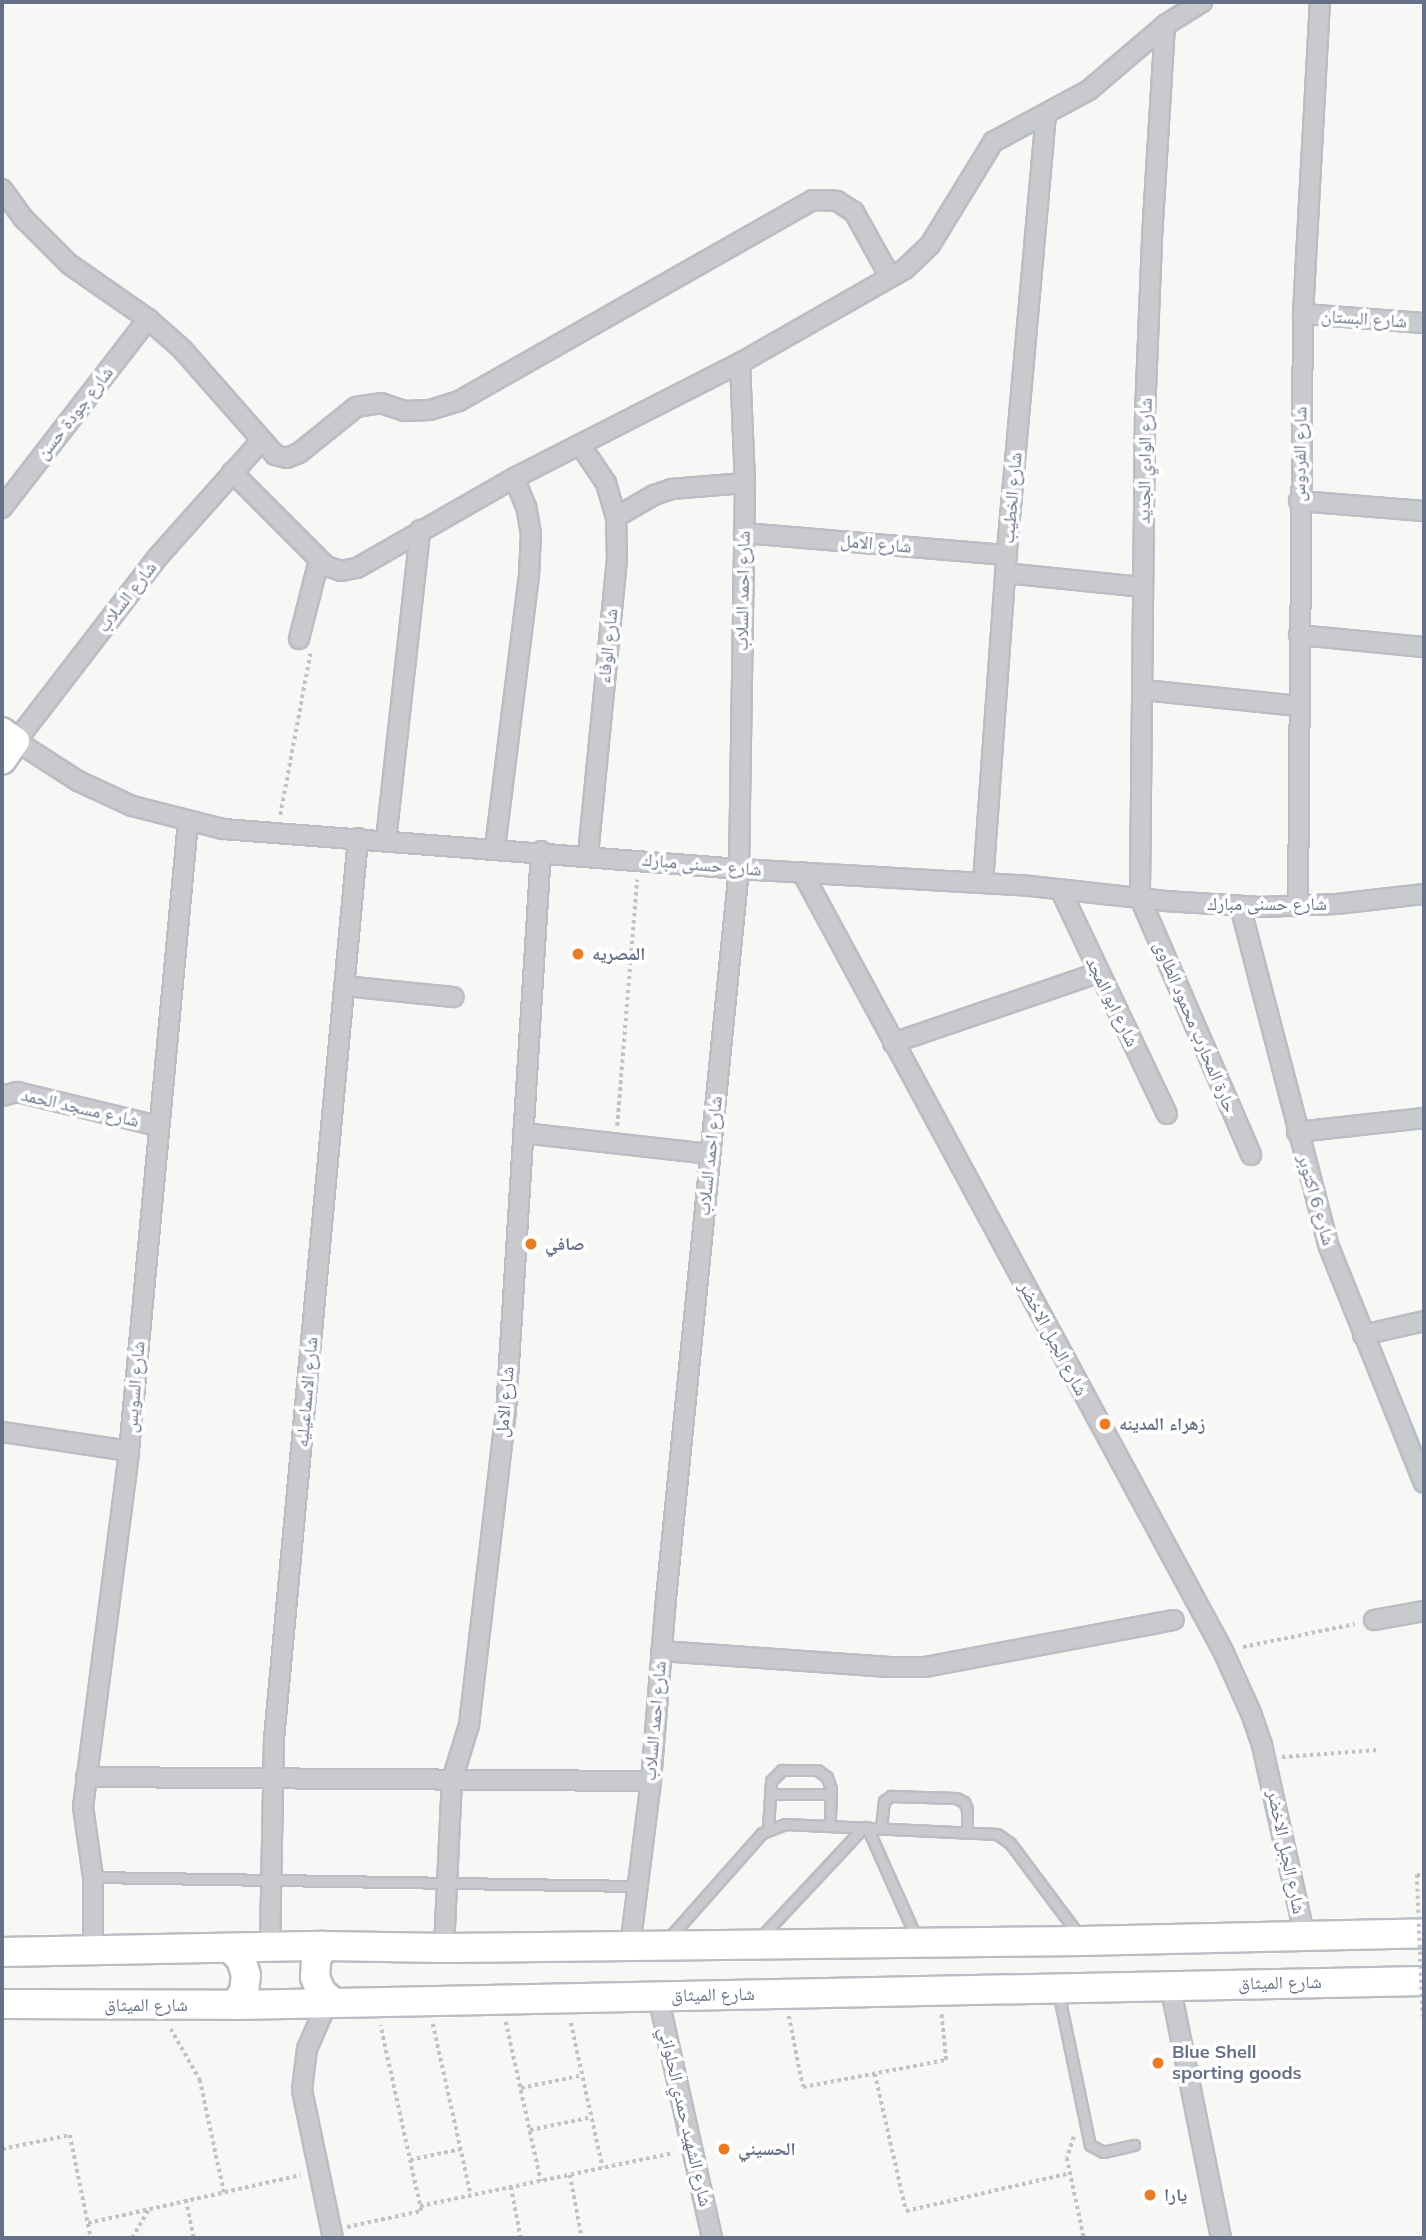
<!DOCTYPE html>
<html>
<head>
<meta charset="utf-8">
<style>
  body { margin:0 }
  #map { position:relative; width:1426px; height:2240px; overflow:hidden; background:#f7f8f5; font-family:Mulish,"Noto Naskh Arabic",sans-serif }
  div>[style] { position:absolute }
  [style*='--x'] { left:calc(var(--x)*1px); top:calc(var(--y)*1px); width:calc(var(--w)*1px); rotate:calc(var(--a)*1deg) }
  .path>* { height:3.5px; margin-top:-1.75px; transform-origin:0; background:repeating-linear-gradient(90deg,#c1c2c5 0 3.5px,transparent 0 7px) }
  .roads { filter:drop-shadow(2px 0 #babdc3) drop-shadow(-2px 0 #babdc3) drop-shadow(0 2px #babdc3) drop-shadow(0 -2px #babdc3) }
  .lane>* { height:9px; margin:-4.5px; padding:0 4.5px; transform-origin:4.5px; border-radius:4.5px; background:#c8cace }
  .street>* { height:18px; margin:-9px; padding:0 9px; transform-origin:9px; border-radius:9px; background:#c8cace }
  .secondary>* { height:26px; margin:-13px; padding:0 13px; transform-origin:13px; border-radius:13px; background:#fff }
  .primary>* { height:28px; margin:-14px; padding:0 14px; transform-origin:14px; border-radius:14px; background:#fff }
  .path-bridge>* { height:3.5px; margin-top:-1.75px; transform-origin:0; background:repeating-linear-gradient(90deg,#c1c2c5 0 3.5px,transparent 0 7px) }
  .dots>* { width:19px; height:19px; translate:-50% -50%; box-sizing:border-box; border:4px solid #fff; border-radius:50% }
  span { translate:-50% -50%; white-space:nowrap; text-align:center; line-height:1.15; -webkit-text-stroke:7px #fff; paint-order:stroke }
  .street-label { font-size:18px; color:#667187 }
  .poi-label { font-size:18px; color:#667187; font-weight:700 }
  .left { translate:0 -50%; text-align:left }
  .frame { position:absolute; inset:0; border:4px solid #667187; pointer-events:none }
</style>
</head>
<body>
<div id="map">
  <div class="path">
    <i style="--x:280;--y:815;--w:164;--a:-79.4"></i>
    <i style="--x:617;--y:1126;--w:247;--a:-85.4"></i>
    <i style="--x:1243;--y:1647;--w:114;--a:-11.6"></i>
    <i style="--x:1282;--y:1757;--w:96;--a:-4.2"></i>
    <i style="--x:1417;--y:1875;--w:7;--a:0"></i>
    <i style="--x:789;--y:2016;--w:72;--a:78.8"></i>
    <i style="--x:803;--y:2087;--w:146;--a:-10.7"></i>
    <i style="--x:946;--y:2060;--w:47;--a:-96.1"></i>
    <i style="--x:1423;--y:2017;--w:1;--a:0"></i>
    <i style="--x:506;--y:2022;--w:163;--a:77.6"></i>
    <i style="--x:571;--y:2023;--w:148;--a:77.6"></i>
    <i style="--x:433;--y:2024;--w:175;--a:77.5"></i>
    <i style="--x:171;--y:2029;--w:59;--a:60.4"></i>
    <i style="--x:200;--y:2080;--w:115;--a:77.9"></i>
    <i style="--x:875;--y:2074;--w:140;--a:77.2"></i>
    <i style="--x:906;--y:2211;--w:168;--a:-13"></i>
    <i style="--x:521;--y:2088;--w:63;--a:-11.8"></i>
    <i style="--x:530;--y:2130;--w:63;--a:-11.8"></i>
    <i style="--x:1074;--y:2137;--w:22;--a:108"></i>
    <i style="--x:1067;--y:2158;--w:82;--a:78"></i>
    <i style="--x:2;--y:2149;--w:69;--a:-11.6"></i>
    <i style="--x:70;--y:2135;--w:105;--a:78.5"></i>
    <i style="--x:410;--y:2160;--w:52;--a:-12.2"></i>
    <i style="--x:570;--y:2175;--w:64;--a:79.2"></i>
    <i style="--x:511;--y:2187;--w:52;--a:78.9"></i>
    <i style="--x:186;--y:2200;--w:39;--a:78"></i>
    <i style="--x:420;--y:2206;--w:259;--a:-11.8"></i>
    <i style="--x:88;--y:2223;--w:218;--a:-12.7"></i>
    <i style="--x:347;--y:2227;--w:76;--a:-12.2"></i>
    <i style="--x:421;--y:2211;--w:190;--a:-102.4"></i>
    <i style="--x:132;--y:2238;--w:34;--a:-60"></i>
  </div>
  <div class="roads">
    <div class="lane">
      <i style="--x:770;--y:1794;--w:60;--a:0"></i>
      <i style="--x:867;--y:1827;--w:120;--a:66"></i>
      <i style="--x:768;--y:1828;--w:47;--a:-86.3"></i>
      <i style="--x:771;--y:1781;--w:16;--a:-45"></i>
      <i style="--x:782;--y:1770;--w:35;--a:0"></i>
      <i style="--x:817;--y:1770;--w:12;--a:35"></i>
      <i style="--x:827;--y:1777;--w:13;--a:72"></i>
      <i style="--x:831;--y:1789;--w:37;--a:92"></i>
      <i style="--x:881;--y:1828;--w:27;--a:-84"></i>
      <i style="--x:884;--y:1801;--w:9;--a:-36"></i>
      <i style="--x:891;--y:1796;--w:65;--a:1.8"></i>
      <i style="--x:956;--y:1798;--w:9;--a:27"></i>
      <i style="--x:964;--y:1802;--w:8;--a:67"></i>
      <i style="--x:967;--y:1809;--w:23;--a:90"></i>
      <i style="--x:93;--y:1877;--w:545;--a:0.95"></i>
      <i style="--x:669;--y:1938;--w:140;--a:-48.5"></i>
      <i style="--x:762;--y:1833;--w:25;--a:-21"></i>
      <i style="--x:785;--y:1824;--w:212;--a:2.7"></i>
      <i style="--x:997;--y:1834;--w:16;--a:35"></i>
      <i style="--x:1010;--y:1843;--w:114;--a:53.2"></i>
      <i style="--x:760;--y:1938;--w:152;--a:-46.9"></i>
      <i style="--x:1058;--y:1991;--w:157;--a:78.3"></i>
      <i style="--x:1090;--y:2145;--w:15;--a:28"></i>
      <i style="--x:1103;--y:2152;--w:32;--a:-13"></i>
    </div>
    <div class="street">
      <i style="--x:1165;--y:25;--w:215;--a:93.5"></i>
      <i style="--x:1152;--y:240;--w:173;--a:92.3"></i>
      <i style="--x:1145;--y:413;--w:485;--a:90.6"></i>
      <i style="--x:1140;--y:898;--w:280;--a:66.6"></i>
      <i style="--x:2;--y:189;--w:37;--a:54"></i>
      <i style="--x:24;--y:219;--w:64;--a:45"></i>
      <i style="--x:69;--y:264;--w:96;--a:34.8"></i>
      <i style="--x:148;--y:319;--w:45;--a:41.4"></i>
      <i style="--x:182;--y:349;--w:141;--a:48.7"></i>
      <i style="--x:275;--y:455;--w:12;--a:14"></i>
      <i style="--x:287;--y:458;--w:13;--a:-23"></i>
      <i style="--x:299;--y:453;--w:73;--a:-38.9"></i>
      <i style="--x:356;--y:407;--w:25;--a:-9"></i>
      <i style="--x:381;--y:403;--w:24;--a:19"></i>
      <i style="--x:404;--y:411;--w:26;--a:-2"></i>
      <i style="--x:430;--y:410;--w:30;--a:-17"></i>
      <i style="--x:459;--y:401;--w:407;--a:-29.6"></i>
      <i style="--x:813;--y:200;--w:24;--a:2"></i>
      <i style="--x:837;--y:201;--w:20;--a:33"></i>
      <i style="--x:854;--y:212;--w:74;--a:61"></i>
      <i style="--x:1303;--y:314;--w:121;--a:4.3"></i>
      <i style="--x:262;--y:440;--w:158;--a:131.7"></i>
      <i style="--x:157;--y:558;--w:231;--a:127.6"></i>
      <i style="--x:16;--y:741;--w:74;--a:32.8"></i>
      <i style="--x:78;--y:781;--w:60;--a:24.8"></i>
      <i style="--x:132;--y:806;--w:94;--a:14.2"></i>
      <i style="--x:223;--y:829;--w:518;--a:4.43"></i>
      <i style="--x:739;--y:869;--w:291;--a:3.3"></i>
      <i style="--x:1030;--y:886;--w:136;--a:6.3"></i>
      <i style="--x:1165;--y:901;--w:95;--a:3.6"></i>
      <i style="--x:1260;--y:907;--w:77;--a:-2.2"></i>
      <i style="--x:1337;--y:904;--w:88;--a:-6.6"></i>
      <i style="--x:581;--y:446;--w:45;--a:56"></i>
      <i style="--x:606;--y:483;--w:35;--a:74"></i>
      <i style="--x:616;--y:517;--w:42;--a:88.6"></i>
      <i style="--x:617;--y:559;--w:297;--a:95.6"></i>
      <i style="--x:232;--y:472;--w:133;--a:45"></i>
      <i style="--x:326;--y:566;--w:16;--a:18"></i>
      <i style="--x:341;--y:571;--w:16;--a:-11"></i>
      <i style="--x:357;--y:568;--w:181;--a:-29.8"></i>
      <i style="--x:514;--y:478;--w:254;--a:-27"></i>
      <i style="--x:740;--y:363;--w:190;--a:-29.7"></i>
      <i style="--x:905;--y:269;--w:35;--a:-44"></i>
      <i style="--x:930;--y:245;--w:121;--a:-58.5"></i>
      <i style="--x:993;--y:142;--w:109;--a:-28.4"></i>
      <i style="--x:1089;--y:90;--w:100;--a:-40.5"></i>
      <i style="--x:1165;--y:25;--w:44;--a:-31.9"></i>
      <i style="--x:1299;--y:501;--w:125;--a:4.6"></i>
      <i style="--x:2;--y:508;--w:239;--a:-52.3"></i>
      <i style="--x:616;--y:517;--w:44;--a:-30.1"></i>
      <i style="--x:654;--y:495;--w:18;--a:-19"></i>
      <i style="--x:671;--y:489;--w:74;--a:-4.6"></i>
      <i style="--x:744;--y:533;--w:264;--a:4.8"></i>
      <i style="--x:1005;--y:573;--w:138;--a:5.8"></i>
      <i style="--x:1299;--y:635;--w:126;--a:5.5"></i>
      <i style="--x:299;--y:639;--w:81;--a:-75.8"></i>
      <i style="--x:1143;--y:690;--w:157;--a:5.9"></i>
      <i style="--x:386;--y:840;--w:312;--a:-83.7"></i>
      <i style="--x:495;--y:848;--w:274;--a:-82.9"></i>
      <i style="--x:529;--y:576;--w:42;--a:-87.3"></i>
      <i style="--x:531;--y:534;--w:27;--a:-100"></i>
      <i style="--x:526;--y:507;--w:31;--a:-112"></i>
      <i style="--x:802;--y:872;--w:885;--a:61.61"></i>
      <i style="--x:1223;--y:1651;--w:68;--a:65.7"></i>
      <i style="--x:1251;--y:1713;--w:34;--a:71"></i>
      <i style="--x:1262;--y:1745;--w:198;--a:77.4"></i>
      <i style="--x:983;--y:883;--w:311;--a:-85.9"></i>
      <i style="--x:1005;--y:573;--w:461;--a:-84.9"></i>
      <i style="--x:1060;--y:889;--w:249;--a:64.6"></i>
      <i style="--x:1240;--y:906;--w:352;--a:75.4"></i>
      <i style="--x:1329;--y:1247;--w:254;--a:68.1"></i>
      <i style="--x:1298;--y:907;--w:593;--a:-89.52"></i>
      <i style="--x:1303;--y:314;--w:312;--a:-86.9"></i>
      <i style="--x:345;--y:986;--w:109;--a:5.8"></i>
      <i style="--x:893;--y:1043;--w:217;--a:-18.9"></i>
      <i style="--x:2;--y:1096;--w:16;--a:-15"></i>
      <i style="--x:17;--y:1092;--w:145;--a:13.6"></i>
      <i style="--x:1297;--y:1132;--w:128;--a:-6.3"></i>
      <i style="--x:523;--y:1133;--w:187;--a:6.4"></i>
      <i style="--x:1363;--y:1335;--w:63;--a:-12.9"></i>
      <i style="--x:2;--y:1432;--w:128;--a:8.5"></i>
      <i style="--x:1374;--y:1620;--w:51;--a:-10.2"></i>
      <i style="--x:661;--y:1651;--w:229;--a:4"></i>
      <i style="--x:889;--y:1667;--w:36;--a:0"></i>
      <i style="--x:925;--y:1667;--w:253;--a:-10.7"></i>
      <i style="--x:86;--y:1777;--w:565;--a:0.41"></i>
      <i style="--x:270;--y:1946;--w:207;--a:-88.9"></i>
      <i style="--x:274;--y:1739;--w:905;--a:-84.67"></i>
      <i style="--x:630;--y:1947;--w:167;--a:-82.8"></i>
      <i style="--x:651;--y:1781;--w:183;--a:-85.3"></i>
      <i style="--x:666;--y:1599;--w:734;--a:-84.29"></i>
      <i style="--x:739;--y:869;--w:386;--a:-89.1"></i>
      <i style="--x:745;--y:483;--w:120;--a:-92.4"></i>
      <i style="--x:444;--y:1948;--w:168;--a:-87.3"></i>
      <i style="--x:452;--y:1780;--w:58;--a:-72.8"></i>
      <i style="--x:469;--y:1725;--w:315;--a:-83.3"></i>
      <i style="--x:506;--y:1412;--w:562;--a:-86.43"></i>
      <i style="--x:93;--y:1950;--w:73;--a:-90"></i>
      <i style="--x:93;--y:1877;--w:71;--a:-98.1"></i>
      <i style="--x:83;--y:1807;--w:359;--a:-82.6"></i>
      <i style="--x:129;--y:1451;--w:632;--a:-84.64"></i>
      <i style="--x:1170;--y:1985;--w:258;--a:78.6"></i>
      <i style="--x:658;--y:1996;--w:248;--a:77.4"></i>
      <i style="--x:327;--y:2003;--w:50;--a:113.5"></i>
      <i style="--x:307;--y:2049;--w:41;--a:97"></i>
      <i style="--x:302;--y:2090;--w:151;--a:78.2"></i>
    </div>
    <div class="secondary">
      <i style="--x:2;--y:731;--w:17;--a:36"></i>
      <i style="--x:16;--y:741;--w:24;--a:125"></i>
    </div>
    <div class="primary">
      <i style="--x:324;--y:1946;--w:16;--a:120"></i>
      <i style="--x:316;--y:1960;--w:17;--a:93"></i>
      <i style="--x:315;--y:1977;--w:16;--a:68"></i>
      <i style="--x:321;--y:1992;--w:17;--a:40"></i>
      <i style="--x:230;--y:1948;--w:16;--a:45"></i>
      <i style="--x:241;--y:1959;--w:17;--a:73"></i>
      <i style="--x:246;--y:1975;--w:16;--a:97"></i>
      <i style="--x:244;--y:1991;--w:16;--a:120"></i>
      <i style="--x:2;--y:1952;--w:322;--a:-1.1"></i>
      <i style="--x:324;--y:1946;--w:120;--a:1"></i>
      <i style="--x:444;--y:1948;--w:639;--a:-0.63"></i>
      <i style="--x:1083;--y:1941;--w:341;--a:-1.3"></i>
      <i style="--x:2;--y:2004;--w:234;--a:0.2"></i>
      <i style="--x:236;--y:2005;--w:1188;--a:-1.16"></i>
    </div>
  </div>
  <div class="path-bridge">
    <i style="--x:1417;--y:1875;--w:142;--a:87.6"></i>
  </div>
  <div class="dots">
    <i style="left:578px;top:954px;background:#ea7c23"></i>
    <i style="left:531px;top:1244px;background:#ea7c23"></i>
    <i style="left:1105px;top:1424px;background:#ea7c23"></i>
    <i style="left:1158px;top:2063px;background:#ea7c23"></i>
    <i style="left:724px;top:2149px;background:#ea7c23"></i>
    <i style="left:1150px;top:2195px;background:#ea7c23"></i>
  </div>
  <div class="street-label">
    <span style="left:1364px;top:319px;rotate:4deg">شارع البستان</span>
    <span style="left:75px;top:413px;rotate:-52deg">شارع جودة حسن</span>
    <span style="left:1300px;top:454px;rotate:-89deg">شارع الفردوس</span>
    <span style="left:1145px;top:461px;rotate:-89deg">شارع الوادي الجديد</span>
    <span style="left:1012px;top:498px;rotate:-85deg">شارع الخطيب</span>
    <span style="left:876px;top:544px;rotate:5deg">شارع الامل</span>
    <span style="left:743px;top:591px;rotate:-89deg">شارع احمد السلاب</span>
    <span style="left:127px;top:597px;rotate:-52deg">شارع السلاب</span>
    <span style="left:608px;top:646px;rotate:-84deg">شارع الوفاء</span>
    <span style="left:702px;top:865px;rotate:5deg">شارع حسنى مبارك</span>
    <span style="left:1267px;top:904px">شارع حسنى مبارك</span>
    <span style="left:1112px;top:1002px;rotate:64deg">شارع ابو المجد</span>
    <span style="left:1195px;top:1027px;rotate:67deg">حارة المحارب محمود الطاوى</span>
    <span style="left:80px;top:1108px;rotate:13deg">شارع مسجد الحمد</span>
    <span style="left:710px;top:1156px;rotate:-84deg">شارع احمد السلاب</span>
    <span style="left:1316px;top:1200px;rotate:74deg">شارع 6 اكتوبر</span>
    <span style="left:1053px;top:1339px;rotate:62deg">شارع الجبل الاخضر</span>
    <span style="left:135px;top:1387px;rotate:-85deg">شارع السويس</span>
    <span style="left:307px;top:1392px;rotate:-85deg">شارع الاسماعيليه</span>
    <span style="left:505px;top:1402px;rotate:-85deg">شارع الامل</span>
    <span style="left:655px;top:1721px;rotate:-85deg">شارع احمد السلاب</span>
    <span style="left:1286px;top:1852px;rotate:78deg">شارع الجبل الاخضر</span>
    <span style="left:1280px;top:1983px;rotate:-1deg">شارع الميثاق</span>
    <span style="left:713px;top:1995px;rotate:-1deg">شارع الميثاق</span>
    <span style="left:146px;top:2005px">شارع الميثاق</span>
    <span style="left:685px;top:2117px;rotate:77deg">شارع الشهيد حمدي الحلواني</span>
  </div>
  <div class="poi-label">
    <span class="left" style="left:592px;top:954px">المصريه</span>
    <span class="left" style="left:545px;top:1244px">صافي</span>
    <span class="left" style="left:1119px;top:1424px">زهراء المدينه</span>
    <span class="left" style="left:1172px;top:2063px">Blue Shell<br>sporting goods</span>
    <span class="left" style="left:738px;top:2149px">الحسيني</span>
    <span class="left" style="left:1164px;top:2195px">يارا</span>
  </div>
  <div class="frame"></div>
</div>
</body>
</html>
